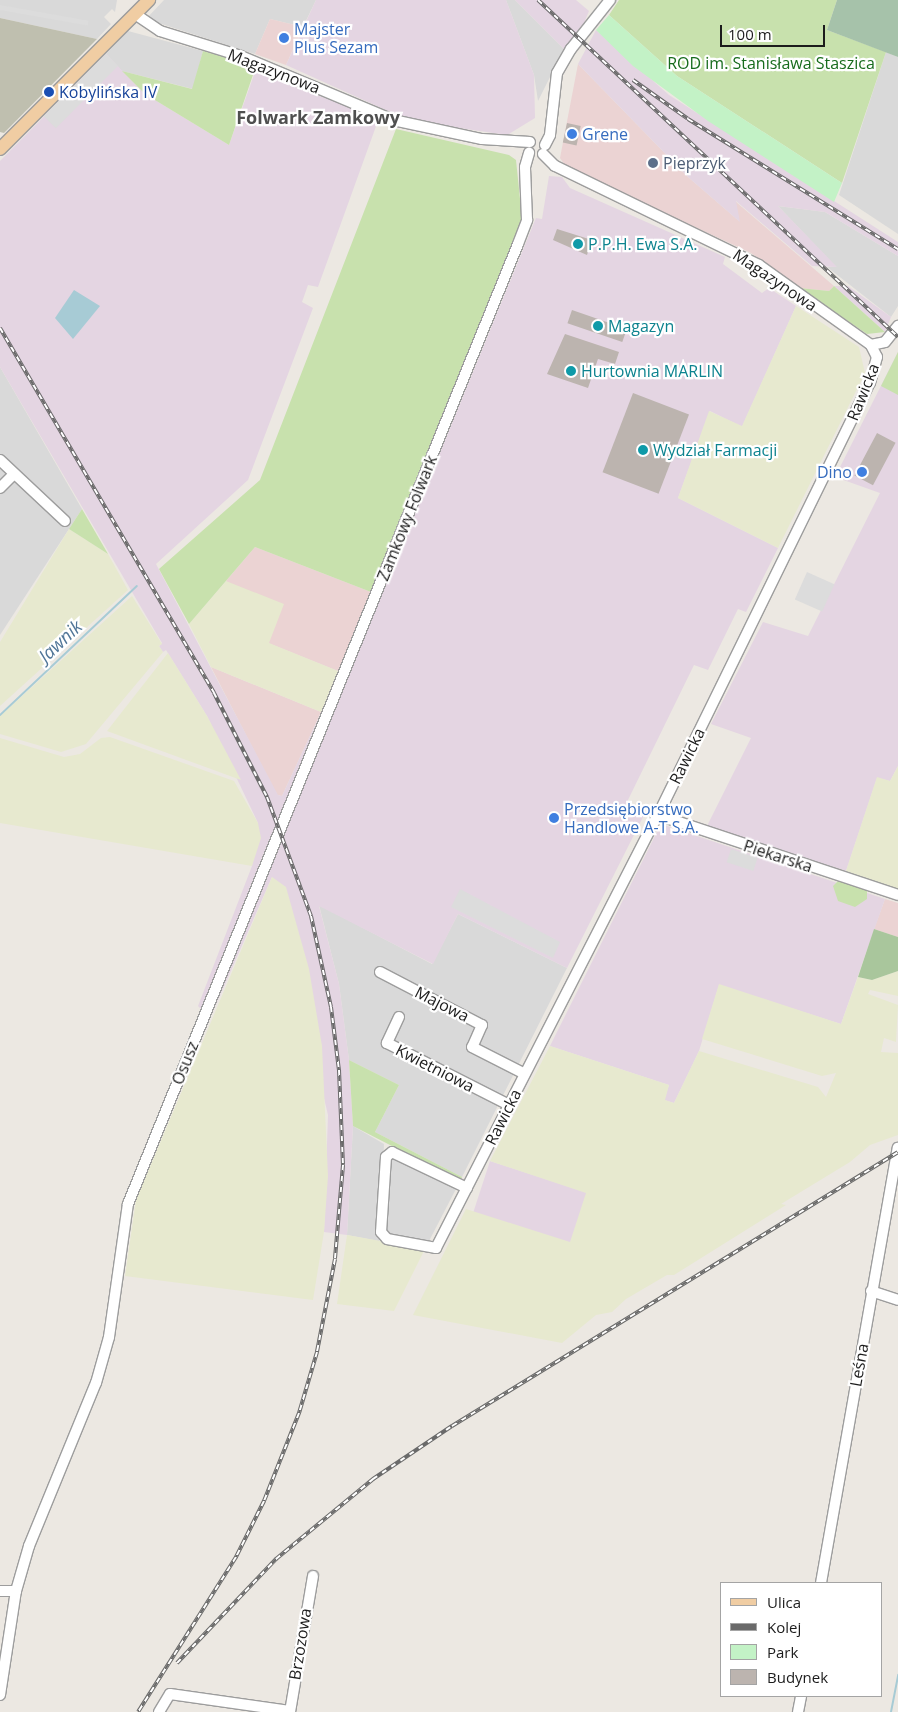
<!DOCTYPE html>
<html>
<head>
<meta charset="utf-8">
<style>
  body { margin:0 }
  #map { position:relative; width:898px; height:1712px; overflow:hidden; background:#ece8e2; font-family:"Open Sans",sans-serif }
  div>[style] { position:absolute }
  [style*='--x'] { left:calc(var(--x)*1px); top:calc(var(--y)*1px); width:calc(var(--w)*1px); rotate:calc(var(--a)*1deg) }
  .residential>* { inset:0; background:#d9d9d9 }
  .commercial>* { inset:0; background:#ebd3d3 }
  .industrial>* { inset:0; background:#e4d5e2; transform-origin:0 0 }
  .construction>* { inset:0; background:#bfbfaf }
  .farmland>* { inset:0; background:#e7e9cf }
  .grass>* { inset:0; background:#c8e1ad }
  .forest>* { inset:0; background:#a9c69c }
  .cemetery>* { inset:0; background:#a6c2aa }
  .park>* { inset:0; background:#c3f2c6 }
  .parking>* { inset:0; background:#dcdcdc; transform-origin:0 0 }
  .water>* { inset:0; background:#a7cbd5 }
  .stream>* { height:2px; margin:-1px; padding:0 1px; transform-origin:1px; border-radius:1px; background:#a7cbd5 }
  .building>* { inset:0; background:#bcb4af; transform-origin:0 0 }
  .roads { filter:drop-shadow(1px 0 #9d9d9d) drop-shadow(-1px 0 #9d9d9d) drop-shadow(0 1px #9d9d9d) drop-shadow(0 -1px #9d9d9d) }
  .minor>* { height:10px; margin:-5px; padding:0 5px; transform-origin:5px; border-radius:5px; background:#fff }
  .major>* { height:12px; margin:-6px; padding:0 6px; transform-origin:6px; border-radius:6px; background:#f0cda3 }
  .rail>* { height:4px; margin-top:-2px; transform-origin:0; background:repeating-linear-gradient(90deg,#fff 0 5.5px,#6a6a6a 0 11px); box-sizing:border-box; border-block:1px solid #6a6a6a }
  .dots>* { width:14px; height:14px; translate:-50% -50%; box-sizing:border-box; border:2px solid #fff; border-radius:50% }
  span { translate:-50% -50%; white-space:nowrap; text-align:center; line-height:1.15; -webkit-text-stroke:4.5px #fff; paint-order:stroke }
  .shop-label { font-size:16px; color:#366cbe }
  .left { translate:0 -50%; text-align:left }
  .right { translate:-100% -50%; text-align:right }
  .park-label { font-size:16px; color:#186c1d }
  .street-label { font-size:16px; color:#1c1c1c }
  .transit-label { font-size:16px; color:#164399 }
  .service-label { font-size:16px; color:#4e5e75 }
  .culture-label { font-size:16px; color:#0d838f }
  .neighbourhood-label { font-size:18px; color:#4f4f4f; font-weight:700 }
  .water-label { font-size:18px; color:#517698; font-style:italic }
  .legend { position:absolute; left:720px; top:1582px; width:162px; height:115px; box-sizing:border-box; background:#fff; border:1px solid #a4a4a4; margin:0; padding:6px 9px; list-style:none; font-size:15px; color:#1c1c1c }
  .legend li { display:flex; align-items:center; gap:10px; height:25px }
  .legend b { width:25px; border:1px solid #a4a4a4 }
  .scale { position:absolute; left:720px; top:25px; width:105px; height:22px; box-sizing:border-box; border:2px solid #1c1c1c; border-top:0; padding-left:6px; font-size:15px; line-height:18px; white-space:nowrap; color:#1c1c1c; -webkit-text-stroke:4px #fff; paint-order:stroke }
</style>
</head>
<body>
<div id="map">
  <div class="residential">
    <i style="clip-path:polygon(0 0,117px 0,115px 12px,112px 9px,104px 17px,111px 24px,97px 39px,0 18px)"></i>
    <i style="clip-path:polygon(164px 0,316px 0,303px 27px,270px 19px,255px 54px,146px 19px)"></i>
    <i style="clip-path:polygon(506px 0,515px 0,564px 49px,538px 101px,534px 75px)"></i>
    <i style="clip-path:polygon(128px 31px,203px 51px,193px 89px,122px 71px,106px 54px)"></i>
    <i style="clip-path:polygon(886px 52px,898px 57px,898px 234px,839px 195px)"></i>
    <i style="clip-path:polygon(778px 206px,825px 212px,898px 256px,898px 306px,891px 317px,827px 267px,836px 267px)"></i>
    <i style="clip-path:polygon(0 367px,82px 509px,0 635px)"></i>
    <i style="clip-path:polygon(319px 905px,432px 964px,458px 914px,567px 968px,462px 1177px,375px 1132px,399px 1085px,349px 1060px,339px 984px)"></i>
    <i style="clip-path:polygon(353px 1126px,384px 1144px,379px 1241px,347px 1235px)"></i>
    <i style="clip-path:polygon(395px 1156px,457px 1187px,428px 1243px,390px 1237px,385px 1231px,388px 1160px)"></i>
  </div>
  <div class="commercial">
    <i style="clip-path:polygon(270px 19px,303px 27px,286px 65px,255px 54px)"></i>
    <i style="clip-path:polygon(578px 64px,688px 177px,739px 221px,735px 201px,834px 286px,829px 291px,799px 288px,751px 253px,567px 168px,560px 158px)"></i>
    <i style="clip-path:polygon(255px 547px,371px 592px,338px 671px,268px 643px,226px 581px)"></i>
    <i style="clip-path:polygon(211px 667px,321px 712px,282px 796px,277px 795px)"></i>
    <i style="clip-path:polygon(885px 899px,898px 903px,898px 937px,874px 929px)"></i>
  </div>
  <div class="industrial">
    <i style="clip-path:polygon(316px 0,506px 0,534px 75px,535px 118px,507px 135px,439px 125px,399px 116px,286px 65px)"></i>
    <i style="clip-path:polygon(515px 0,576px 0,589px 11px,581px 30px,564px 49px)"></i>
    <i style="clip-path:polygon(596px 30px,669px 95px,898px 242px,898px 256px,825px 212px,778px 206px,837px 267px,812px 266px,736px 201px,740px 222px,688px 177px,578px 64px)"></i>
    <i style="clip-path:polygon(106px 54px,145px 94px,229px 145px,255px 72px,379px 118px,318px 287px,308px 285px,302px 302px,313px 308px,248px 480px,156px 564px,278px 795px,282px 796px,321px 712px,283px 807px,289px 822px,536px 218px,542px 219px,549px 176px,562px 177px,570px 188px,725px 257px,723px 264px,762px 293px,769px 288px,796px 306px,742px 427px,710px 411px,678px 498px,778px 548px,746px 612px,738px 609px,708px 670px,694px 665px,627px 802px,646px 811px,567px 968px,458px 914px,433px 964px,319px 906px,339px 984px,349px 1060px,353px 1126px,347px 1235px,324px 1232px,328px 1115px,272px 877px,212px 1014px,273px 860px,267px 845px,201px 1009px,198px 1006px,252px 866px,258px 823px,207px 716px,166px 650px,163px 652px,159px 646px,162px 643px,0 367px,0 161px)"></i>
    <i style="clip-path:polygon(834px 286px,848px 286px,891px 317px,885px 332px)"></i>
    <i style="clip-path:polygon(898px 352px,898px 766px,890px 781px,877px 778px,846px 871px,707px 826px,751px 738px,711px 724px,763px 622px,808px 636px,880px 493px,835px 477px)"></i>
    <i style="clip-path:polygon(661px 824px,885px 899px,841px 1024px,719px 985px,699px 1051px,674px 1103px,664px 1100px,669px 1085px,550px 1046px)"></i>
    <i style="left:490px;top:1161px;width:102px;height:54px;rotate:18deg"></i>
  </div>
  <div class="construction">
    <i style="clip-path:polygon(0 18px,97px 39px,4px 133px,0 132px)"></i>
  </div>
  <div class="farmland">
    <i style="clip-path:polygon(796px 306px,859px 347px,865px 373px,778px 548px,678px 498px,709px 411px,742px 426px)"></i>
    <i style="clip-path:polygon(69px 529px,108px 554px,128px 590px,0 706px,0 642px)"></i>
    <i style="clip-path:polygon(226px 581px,284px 604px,269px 643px,338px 671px,321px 712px,211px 667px,189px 624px)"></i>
    <i style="clip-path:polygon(132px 596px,162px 644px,159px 646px,163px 652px,86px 744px,61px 752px,0 734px,0 716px)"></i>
    <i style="clip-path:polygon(168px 653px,207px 716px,241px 780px,107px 731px)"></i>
    <i style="clip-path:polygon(110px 737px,234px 781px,258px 823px,261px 838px,252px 866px,0 823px,0 738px,64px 757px,80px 754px,101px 738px)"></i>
    <i style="clip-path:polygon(898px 766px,898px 889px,846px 871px,877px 777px,890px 781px)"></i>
    <i style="clip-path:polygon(272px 877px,286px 887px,309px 969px,322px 1046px,328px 1176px,324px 1232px,313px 1300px,125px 1276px,136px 1200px)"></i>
    <i style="clip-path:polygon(898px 971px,898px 996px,870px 990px,868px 994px,898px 1005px,896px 1042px,884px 1038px,881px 1052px,898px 1053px,898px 1135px,870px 1145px,850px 1162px,781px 1204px,786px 1205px,674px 1275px,667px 1275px,626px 1299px,612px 1312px,596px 1315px,562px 1343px,413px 1315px,466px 1209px,570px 1242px,586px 1193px,490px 1161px,550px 1046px,669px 1085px,665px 1100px,674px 1103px,699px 1051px,818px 1087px,826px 1097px,836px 1073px,822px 1076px,702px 1039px,719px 984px,841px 1024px,858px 977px,872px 980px)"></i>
    <i style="clip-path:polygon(347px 1235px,425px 1249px,394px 1311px,337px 1304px)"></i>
  </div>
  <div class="grass">
    <i style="clip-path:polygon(619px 0,837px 0,827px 30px,886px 52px,842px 183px,677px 76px,609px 15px)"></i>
    <i style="clip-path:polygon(203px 51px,256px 66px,229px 145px,145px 94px,122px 71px,192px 89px)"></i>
    <i style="clip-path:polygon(396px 129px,509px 155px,516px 160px,522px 218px,371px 592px,255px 547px,189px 624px,159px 569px,260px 480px)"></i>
    <i style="clip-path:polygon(834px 286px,885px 332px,867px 334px,799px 288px,829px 291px)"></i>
    <i style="clip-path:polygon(898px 352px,898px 395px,881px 386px)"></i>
    <i style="clip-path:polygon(82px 509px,108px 554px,69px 529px)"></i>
    <i style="clip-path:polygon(839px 880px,867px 889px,867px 899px,855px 907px,838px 901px,833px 886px)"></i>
    <i style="clip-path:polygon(349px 1060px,399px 1085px,375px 1132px,462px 1177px,460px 1181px,353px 1126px)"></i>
  </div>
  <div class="forest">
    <i style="clip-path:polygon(874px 929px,898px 937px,898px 971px,872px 980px,858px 977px)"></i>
  </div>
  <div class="cemetery">
    <i style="clip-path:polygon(837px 0,898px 0,898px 57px,827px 30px)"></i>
  </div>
  <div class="park">
    <i style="clip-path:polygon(609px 15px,677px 76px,842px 183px,834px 202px,708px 121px,633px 66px,596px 30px)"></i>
  </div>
  <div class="parking">
    <i style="left:0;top:5px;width:90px;height:5px;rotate:10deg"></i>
    <i style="left:106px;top:54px;width:17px;height:88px;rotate:45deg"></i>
    <i style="left:807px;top:572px;width:30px;height:30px;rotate:24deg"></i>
    <i style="left:731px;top:849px;width:28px;height:14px;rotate:18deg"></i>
    <i style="clip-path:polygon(460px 889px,560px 942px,553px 958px,451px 907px)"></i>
  </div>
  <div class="water">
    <i style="clip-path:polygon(74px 290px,100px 306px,73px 339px,55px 318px)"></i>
  </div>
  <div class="stream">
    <i style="--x:0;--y:715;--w:188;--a:-43.3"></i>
    <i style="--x:891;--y:1712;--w:38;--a:-79"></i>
  </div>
  <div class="building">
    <i style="left:567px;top:123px;width:14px;height:20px;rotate:12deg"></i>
    <i style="clip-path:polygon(557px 229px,592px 240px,587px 255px,553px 240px)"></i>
    <i style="left:572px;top:310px;width:58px;height:14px;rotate:19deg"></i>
    <i style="clip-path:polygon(565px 334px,619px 352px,615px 364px,598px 359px,588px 388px,547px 374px)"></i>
    <i style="left:633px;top:393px;width:60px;height:85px;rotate:21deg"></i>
    <i style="left:877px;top:433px;width:21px;height:48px;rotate:28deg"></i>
  </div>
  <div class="roads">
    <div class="minor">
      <i style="--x:135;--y:14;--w:30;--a:34"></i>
      <i style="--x:160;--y:31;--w:85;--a:17.2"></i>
      <i style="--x:241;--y:56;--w:165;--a:22.8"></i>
      <i style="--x:393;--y:120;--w:91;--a:12.1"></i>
      <i style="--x:482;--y:139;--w:48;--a:3.6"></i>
      <i style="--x:545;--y:145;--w:11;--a:-63"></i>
      <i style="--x:550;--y:135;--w:62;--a:-83.6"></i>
      <i style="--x:557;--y:73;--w:28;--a:-60"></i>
      <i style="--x:571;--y:49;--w:63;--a:-51.5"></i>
      <i style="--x:871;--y:345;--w:14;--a:-12"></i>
      <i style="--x:885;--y:342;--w:21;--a:-51"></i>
      <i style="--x:0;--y:460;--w:89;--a:43.2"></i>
      <i style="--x:0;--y:488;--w:18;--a:-45"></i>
      <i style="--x:658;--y:815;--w:253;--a:18.4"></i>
      <i style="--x:380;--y:972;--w:115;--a:27.5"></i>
      <i style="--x:482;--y:1025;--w:24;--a:114"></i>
      <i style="--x:472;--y:1047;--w:59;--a:27"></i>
      <i style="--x:399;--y:1017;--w:29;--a:115"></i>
      <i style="--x:387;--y:1043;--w:137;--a:26.9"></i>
      <i style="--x:467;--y:1188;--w:83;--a:-154.4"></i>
      <i style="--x:392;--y:1152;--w:8;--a:140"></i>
      <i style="--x:386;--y:1157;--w:75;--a:93.8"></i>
      <i style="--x:381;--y:1232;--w:9;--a:49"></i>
      <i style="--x:387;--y:1239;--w:50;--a:10.4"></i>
      <i style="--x:436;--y:1248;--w:487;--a:-62.9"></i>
      <i style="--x:658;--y:815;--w:481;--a:-63.9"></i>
      <i style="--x:870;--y:383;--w:27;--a:-75"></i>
      <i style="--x:877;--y:357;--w:13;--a:-117"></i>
      <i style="--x:871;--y:345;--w:138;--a:-144.5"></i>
      <i style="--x:759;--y:265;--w:227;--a:-154.1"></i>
      <i style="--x:555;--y:166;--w:17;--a:-135"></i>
      <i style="--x:871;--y:1291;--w:28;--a:18"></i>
      <i style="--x:821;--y:1583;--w:442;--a:-80"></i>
      <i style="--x:0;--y:1591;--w:16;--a:0"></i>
      <i style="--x:0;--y:1695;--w:105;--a:-81.3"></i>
      <i style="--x:16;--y:1591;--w:47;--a:-73.9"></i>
      <i style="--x:29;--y:1546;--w:176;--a:-67.7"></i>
      <i style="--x:96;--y:1383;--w:48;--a:-74.2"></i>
      <i style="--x:109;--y:1337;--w:134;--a:-81.9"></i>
      <i style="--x:128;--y:1204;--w:1036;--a:-67.89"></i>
      <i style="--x:518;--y:244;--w:26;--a:-69"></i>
      <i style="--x:527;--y:220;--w:53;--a:-92.2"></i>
      <i style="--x:525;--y:167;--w:15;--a:-74"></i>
      <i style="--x:159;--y:1712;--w:21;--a:-59"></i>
      <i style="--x:170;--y:1694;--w:121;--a:8.1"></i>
      <i style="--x:290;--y:1712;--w:138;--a:-80.4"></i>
      <i style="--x:798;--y:1712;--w:16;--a:-79"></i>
    </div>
    <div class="major">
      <i style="--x:0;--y:149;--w:211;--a:-45"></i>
    </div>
  </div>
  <div class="rail">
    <i style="--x:538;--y:0;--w:493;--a:43.1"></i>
    <i style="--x:633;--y:80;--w:67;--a:35.3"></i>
    <i style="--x:688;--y:119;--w:247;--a:31.8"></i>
    <i style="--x:0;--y:328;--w:423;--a:59.6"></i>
    <i style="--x:214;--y:693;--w:117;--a:63"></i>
    <i style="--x:267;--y:797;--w:127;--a:69.7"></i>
    <i style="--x:311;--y:916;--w:93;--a:77.6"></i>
    <i style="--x:331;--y:1007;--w:64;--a:82.8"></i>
    <i style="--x:339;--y:1070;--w:95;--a:87.6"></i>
    <i style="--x:343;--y:1165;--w:94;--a:94.9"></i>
    <i style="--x:335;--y:1259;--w:95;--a:101"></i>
    <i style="--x:317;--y:1352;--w:64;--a:106.4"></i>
    <i style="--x:299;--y:1413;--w:95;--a:111.7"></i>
    <i style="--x:264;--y:1501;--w:63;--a:116.6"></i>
    <i style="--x:236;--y:1557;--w:183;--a:122.3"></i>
    <i style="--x:177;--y:1663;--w:144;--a:-46.4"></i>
    <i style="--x:276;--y:1559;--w:126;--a:-39.5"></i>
    <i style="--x:373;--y:1479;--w:95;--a:-33.9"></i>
    <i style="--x:452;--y:1426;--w:523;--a:-31.56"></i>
  </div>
  <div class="dots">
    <i style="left:284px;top:38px;background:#3f7fe0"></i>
    <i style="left:49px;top:92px;background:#1a4fb4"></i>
    <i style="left:572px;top:134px;background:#3f7fe0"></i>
    <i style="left:653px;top:163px;background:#5c6f8a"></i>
    <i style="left:578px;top:244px;background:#0f9aa8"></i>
    <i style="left:598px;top:326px;background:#0f9aa8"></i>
    <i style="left:571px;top:371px;background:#0f9aa8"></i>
    <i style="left:643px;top:450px;background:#0f9aa8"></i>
    <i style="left:862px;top:472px;background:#3f7fe0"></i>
    <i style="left:554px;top:818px;background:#3f7fe0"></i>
  </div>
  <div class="shop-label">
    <span class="left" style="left:294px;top:38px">Majster<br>Plus Sezam</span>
    <span class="left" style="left:582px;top:134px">Grene</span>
    <span class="right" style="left:852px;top:472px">Dino</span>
    <span class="left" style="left:564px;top:818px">Przedsiębiorstwo<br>Handlowe A-T S.A.</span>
  </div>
  <div class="park-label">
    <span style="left:771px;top:63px">ROD im. Stanisława Staszica</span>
  </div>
  <div class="street-label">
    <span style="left:274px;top:71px;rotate:21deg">Magazynowa</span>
    <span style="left:775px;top:280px;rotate:34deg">Magazynowa</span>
    <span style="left:863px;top:392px;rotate:-68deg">Rawicka</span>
    <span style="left:407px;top:518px;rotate:-68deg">Zamkowy Folwark</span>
    <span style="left:687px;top:756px;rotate:-64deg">Rawicka</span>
    <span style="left:778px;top:856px;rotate:18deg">Piekarska</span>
    <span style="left:442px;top:1004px;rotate:27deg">Majowa</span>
    <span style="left:185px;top:1063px;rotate:-68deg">Osusz</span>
    <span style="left:435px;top:1068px;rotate:27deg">Kwietniowa</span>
    <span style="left:503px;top:1117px;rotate:-63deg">Rawicka</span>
    <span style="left:859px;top:1365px;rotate:-80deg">Leśna</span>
    <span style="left:300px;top:1644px;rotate:-81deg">Brzozowa</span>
  </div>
  <div class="transit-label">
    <span class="left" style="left:59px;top:92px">Kobylińska IV</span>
  </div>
  <div class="service-label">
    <span class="left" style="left:663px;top:163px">Pieprzyk</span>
  </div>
  <div class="culture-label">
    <span class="left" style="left:588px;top:244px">P.P.H. Ewa S.A.</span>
    <span class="left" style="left:608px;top:326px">Magazyn</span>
    <span class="left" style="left:581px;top:371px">Hurtownia MARLIN</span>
    <span class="left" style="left:653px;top:450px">Wydział Farmacji</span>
  </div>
  <div class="neighbourhood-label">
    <span style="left:318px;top:117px">Folwark Zamkowy</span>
  </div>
  <div class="water-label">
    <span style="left:60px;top:641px;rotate:-43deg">Jawnik</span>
  </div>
  <ul class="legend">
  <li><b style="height:6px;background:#f0cda3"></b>Ulica</li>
  <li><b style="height:6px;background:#6a6a6a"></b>Kolej</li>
  <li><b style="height:14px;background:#c3f2c6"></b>Park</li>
  <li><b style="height:14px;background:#bcb4af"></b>Budynek</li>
  </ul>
  <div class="scale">100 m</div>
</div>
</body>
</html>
